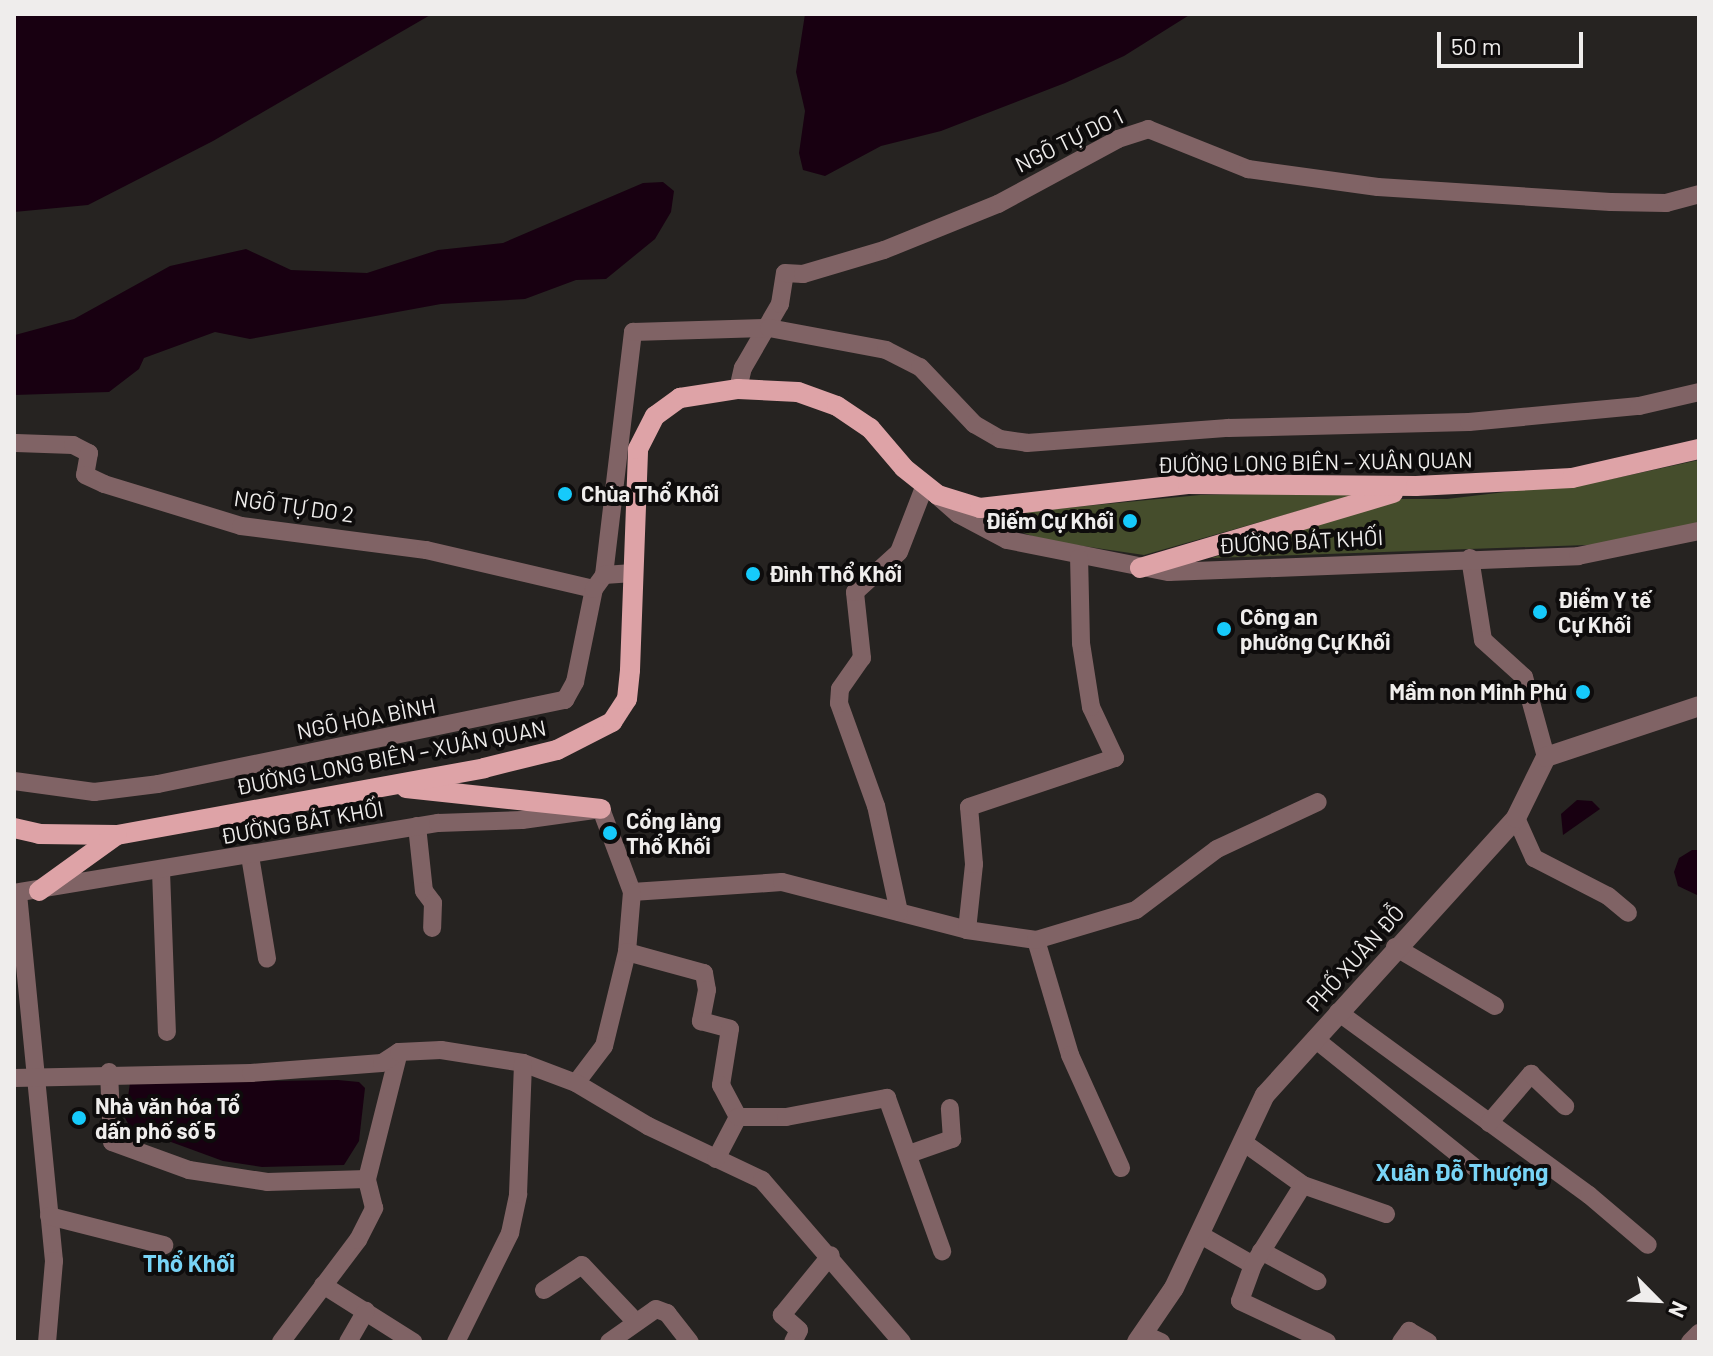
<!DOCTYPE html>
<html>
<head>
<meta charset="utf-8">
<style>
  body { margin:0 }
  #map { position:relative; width:1713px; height:1356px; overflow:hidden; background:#262321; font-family:Barlow,sans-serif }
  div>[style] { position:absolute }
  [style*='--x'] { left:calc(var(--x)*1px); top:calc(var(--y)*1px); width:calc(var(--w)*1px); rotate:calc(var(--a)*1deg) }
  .green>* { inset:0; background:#454d2c }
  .water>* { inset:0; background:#180011 }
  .minor>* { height:18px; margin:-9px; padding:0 9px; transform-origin:9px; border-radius:9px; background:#806365 }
  .tertiary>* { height:20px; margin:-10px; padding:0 10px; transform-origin:10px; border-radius:10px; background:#806365 }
  .primary>* { height:20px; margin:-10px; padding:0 10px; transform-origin:10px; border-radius:10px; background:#dea3a7 }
  .dots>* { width:22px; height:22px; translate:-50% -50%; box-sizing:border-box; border:4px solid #0e0c0c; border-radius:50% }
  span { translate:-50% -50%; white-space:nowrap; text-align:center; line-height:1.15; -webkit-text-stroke:8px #0e0c0c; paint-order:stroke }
  .street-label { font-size:22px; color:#efedec }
  .poi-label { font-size:22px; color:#efedec; font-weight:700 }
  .left { translate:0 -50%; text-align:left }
  .right { translate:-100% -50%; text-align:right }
  .neighbourhood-label { font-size:24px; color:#78d4f6; font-weight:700 }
  .frame { position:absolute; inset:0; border:16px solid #efedec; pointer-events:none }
  .north { position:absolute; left:1617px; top:1260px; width:80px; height:80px; -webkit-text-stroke:6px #0e0c0c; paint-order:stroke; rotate:114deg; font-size:22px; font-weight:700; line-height:32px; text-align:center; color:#efedec }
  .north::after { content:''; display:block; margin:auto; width:28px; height:36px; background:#efedec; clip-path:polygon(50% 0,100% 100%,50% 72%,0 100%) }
  .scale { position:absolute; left:1437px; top:32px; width:146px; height:36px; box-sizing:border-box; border:4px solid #efedec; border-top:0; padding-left:10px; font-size:24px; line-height:28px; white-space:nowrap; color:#efedec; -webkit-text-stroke:6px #0e0c0c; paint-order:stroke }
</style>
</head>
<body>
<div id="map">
  <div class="green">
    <i style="clip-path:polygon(1699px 460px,1699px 524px,1614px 544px,1211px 558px,1399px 499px,1447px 499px,1607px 480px)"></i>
    <i style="clip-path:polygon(1365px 492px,1144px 555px,1042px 540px,981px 516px,1200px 495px)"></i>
  </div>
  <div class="water">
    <i style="clip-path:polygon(14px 14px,432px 14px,213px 141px,88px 205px,14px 212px)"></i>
    <i style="clip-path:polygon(805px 14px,1191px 14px,1124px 56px,1065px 83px,941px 131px,881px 146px,825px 176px,803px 170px,799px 153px,805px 111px,796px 72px)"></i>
    <i style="clip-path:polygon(663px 182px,674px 191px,671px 212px,655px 239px,606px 279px,576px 280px,525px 299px,441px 304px,250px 339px,215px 332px,144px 358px,139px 369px,109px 392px,14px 395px,15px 335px,74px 319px,170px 266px,246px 249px,291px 270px,367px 273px,438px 250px,503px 243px,643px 183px)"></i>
    <i style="clip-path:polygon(1577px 800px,1592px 801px,1600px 809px,1563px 835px,1561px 814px)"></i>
    <i style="clip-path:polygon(1692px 850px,1699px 850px,1697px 895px,1678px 886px,1674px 872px,1679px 858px)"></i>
    <i style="clip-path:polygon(338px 1080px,359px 1082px,365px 1088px,359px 1141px,344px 1165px,262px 1167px,223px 1161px,130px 1127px,125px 1118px,130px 1083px)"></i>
  </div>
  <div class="minor">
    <i style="--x:738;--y:389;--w:22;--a:-77"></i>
    <i style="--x:743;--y:368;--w:74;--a:-60"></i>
    <i style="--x:780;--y:304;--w:31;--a:-81"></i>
    <i style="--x:785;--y:273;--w:18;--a:3"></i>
    <i style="--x:803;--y:274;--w:84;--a:-16.5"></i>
    <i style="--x:884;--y:250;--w:123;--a:-22"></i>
    <i style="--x:998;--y:204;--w:136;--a:-28.4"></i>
    <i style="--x:1118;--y:139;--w:32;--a:-18"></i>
    <i style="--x:1148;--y:129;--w:108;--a:21.8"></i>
    <i style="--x:1248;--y:169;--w:131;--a:7.9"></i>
    <i style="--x:1378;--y:187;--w:233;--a:3.7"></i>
    <i style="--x:1611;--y:202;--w:55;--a:1"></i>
    <i style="--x:1666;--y:203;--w:34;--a:-15"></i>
    <i style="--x:16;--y:443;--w:57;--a:2"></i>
    <i style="--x:73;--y:445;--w:18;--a:27"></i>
    <i style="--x:89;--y:453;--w:22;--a:100"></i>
    <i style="--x:85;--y:475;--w:21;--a:25"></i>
    <i style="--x:104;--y:484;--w:143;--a:17"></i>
    <i style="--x:241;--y:526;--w:187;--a:7.4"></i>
    <i style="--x:426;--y:550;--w:172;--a:13.1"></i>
    <i style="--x:1470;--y:558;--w:83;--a:81"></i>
    <i style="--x:1483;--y:640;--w:55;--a:42.1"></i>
    <i style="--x:1524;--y:677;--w:83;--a:74.6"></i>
    <i style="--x:604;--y:575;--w:245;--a:-83.2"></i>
    <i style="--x:633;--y:332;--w:136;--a:-1.7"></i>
    <i style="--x:769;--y:328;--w:119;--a:10.6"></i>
    <i style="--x:886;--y:350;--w:38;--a:27"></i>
    <i style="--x:920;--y:367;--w:79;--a:46.5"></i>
    <i style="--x:974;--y:424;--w:30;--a:30"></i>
    <i style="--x:1000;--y:439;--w:27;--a:8"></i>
    <i style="--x:1027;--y:443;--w:202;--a:-4.3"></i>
    <i style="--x:1228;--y:428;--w:241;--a:-1.4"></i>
    <i style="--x:1469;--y:422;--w:171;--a:-5.4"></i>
    <i style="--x:1639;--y:406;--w:62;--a:-13.1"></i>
    <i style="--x:14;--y:781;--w:81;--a:7.8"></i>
    <i style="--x:94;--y:792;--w:64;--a:-7.1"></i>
    <i style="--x:158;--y:784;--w:416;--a:-11.7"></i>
    <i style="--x:565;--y:700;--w:21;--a:-61"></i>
    <i style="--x:575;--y:682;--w:95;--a:-78.5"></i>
    <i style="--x:594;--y:589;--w:17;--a:-54"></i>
    <i style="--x:604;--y:575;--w:29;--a:-4"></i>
    <i style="--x:1516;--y:818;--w:44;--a:65.8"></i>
    <i style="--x:1534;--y:858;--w:83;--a:27.2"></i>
    <i style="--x:1608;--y:896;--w:26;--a:40"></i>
    <i style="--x:417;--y:826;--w:65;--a:83.9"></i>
    <i style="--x:424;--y:891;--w:15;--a:53"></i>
    <i style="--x:433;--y:903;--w:25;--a:92"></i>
    <i style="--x:250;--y:856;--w:104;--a:80.6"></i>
    <i style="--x:161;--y:871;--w:161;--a:87.9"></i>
    <i style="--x:632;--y:892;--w:150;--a:-3.8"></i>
    <i style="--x:782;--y:882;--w:191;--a:14.5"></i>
    <i style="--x:967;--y:930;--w:70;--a:8.2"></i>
    <i style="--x:1036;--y:940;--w:120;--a:73.5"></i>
    <i style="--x:1070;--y:1055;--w:124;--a:65.7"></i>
    <i style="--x:14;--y:893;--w:430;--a:-9.4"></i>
    <i style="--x:438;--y:823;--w:84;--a:-2"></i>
    <i style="--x:522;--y:820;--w:80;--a:-7.9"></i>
    <i style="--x:601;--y:809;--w:89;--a:69.5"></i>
    <i style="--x:632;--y:892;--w:60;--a:94.8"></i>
    <i style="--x:627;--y:952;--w:97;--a:103.7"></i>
    <i style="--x:604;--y:1046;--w:46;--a:127.1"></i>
    <i style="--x:18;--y:894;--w:369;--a:84.4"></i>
    <i style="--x:54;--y:1261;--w:81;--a:94.9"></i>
    <i style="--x:899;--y:912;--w:108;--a:-102.2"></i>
    <i style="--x:876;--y:806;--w:109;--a:-109.8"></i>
    <i style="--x:839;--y:703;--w:14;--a:-86"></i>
    <i style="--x:840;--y:689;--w:38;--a:-55"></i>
    <i style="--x:862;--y:658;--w:66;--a:-96.1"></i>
    <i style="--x:855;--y:592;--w:59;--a:-42.3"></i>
    <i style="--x:899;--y:552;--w:72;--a:-68.8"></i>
    <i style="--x:925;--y:485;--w:44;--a:41.3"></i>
    <i style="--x:958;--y:514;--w:55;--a:28"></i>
    <i style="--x:1007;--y:540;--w:165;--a:11.2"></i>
    <i style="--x:1169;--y:572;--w:409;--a:-2.2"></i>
    <i style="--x:1578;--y:556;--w:124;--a:-11.7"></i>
    <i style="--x:967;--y:930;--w:66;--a:-83.9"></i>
    <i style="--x:974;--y:864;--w:57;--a:-95"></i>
    <i style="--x:969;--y:807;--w:154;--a:-18.6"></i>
    <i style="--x:1115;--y:758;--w:56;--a:-115.2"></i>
    <i style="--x:1091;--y:707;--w:65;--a:-98.9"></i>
    <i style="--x:1081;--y:643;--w:85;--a:-91.3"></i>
    <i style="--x:1036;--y:940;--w:104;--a:-16.7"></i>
    <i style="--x:1136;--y:910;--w:101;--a:-37"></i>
    <i style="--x:1217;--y:849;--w:111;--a:-25"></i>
    <i style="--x:1395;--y:947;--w:116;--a:30.5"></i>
    <i style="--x:627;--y:952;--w:80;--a:15.3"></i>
    <i style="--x:704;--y:973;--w:17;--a:80"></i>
    <i style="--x:707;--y:990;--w:32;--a:101"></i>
    <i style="--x:701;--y:1021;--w:30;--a:15"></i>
    <i style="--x:730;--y:1029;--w:57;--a:99.1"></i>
    <i style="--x:721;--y:1085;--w:36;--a:62"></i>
    <i style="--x:1338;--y:1012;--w:311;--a:36.1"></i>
    <i style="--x:1589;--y:1195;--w:77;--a:40.3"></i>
    <i style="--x:1315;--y:1039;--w:217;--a:38.8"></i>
    <i style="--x:109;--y:1072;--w:70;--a:87.5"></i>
    <i style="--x:112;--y:1142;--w:82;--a:20"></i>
    <i style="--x:189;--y:1170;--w:79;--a:8.7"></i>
    <i style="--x:267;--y:1182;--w:100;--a:-1.7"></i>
    <i style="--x:367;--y:1179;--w:131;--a:-75.9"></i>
    <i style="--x:14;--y:1078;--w:237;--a:-1.2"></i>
    <i style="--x:251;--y:1073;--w:131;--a:-4.4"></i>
    <i style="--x:382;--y:1063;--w:20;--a:-33"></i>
    <i style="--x:399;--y:1052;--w:42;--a:-2.7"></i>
    <i style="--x:441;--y:1050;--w:83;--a:9"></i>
    <i style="--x:523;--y:1063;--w:57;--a:20.7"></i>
    <i style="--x:576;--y:1083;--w:84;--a:30.8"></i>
    <i style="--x:648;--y:1126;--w:126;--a:25.3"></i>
    <i style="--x:762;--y:1180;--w:214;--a:49.2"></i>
    <i style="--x:1489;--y:1123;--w:65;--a:-49.4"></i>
    <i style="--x:1531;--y:1074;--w:47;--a:43.3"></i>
    <i style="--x:1243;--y:1142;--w:74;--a:35.6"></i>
    <i style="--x:1303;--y:1185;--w:88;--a:19.3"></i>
    <i style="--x:909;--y:1154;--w:46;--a:-19.2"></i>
    <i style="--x:952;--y:1139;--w:31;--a:-94"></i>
    <i style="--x:716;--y:1159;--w:47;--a:-62.4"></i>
    <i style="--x:738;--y:1117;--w:48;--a:0"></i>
    <i style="--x:786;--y:1117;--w:103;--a:-10.7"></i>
    <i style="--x:887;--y:1098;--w:163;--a:70.2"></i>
    <i style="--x:49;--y:1216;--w:119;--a:14.2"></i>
    <i style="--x:1199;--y:1234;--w:62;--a:29.9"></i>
    <i style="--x:1253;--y:1265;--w:38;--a:110"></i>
    <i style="--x:1240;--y:1301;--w:96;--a:25.2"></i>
    <i style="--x:1261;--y:1251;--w:64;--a:28.2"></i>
    <i style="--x:1253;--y:1265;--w:94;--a:-58"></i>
    <i style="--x:323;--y:1285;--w:107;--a:32.3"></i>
    <i style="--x:544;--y:1290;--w:45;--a:-33.3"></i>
    <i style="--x:582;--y:1265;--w:76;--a:46.6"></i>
    <i style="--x:1143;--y:1334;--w:20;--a:24"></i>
    <i style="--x:281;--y:1342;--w:128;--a:-53"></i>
    <i style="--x:358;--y:1240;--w:36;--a:-63"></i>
    <i style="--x:374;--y:1208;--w:30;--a:-104"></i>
    <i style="--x:348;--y:1342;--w:36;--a:-60"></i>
    <i style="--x:456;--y:1342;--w:122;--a:-63.6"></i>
    <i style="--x:510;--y:1233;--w:40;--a:-78"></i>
    <i style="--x:518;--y:1194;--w:131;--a:-87.8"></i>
    <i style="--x:609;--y:1342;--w:57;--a:-35.1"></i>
    <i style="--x:656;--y:1309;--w:12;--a:20"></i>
    <i style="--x:667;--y:1313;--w:37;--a:52"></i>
    <i style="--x:793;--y:1342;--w:13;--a:-63"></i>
    <i style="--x:799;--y:1330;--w:23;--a:-139"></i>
    <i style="--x:782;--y:1315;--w:77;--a:-50.8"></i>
    <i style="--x:1401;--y:1342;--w:14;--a:-54"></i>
    <i style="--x:1409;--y:1331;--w:22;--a:30"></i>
    <i style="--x:1690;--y:1342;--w:13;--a:-45"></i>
  </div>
  <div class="tertiary">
    <i style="--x:1137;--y:1342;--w:65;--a:-55.6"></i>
    <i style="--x:1174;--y:1288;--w:213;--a:-64.8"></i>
    <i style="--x:1265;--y:1095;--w:374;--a:-47.8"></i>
    <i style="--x:1516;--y:818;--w:68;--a:-63.8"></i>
    <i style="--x:1546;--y:757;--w:161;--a:-18.4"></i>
  </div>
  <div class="primary">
    <i style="--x:1140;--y:568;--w:264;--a:-16.5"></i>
    <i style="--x:406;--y:788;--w:196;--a:6.1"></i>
    <i style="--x:14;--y:828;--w:26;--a:13"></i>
    <i style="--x:39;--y:834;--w:78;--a:0.7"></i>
    <i style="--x:117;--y:835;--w:373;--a:-10.3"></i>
    <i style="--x:484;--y:768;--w:75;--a:-13.9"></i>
    <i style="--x:557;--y:750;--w:62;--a:-27"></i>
    <i style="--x:612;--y:722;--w:27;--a:-57"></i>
    <i style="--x:627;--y:699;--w:29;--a:-84"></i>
    <i style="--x:630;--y:670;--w:221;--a:-87.9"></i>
    <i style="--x:638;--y:449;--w:37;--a:-63"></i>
    <i style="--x:655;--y:416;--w:31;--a:-36"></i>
    <i style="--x:680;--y:398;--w:59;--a:-8.8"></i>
    <i style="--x:738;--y:389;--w:60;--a:2.9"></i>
    <i style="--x:798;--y:392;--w:41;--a:19.7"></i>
    <i style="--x:837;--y:406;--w:40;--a:34"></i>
    <i style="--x:870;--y:428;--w:52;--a:49.6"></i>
    <i style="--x:904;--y:468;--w:43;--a:38.5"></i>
    <i style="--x:938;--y:495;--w:44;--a:17.2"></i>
    <i style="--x:980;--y:508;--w:209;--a:-6.6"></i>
    <i style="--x:1188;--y:484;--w:228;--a:0.5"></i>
    <i style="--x:1416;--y:486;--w:156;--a:-2.9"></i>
    <i style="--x:1572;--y:478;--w:130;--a:-12.9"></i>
    <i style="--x:39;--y:891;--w:96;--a:-35.7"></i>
  </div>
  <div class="dots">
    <i style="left:565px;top:494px;background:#16cafb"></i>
    <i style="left:1130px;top:521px;background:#16cafb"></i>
    <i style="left:753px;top:574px;background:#16cafb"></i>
    <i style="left:1540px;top:612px;background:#16cafb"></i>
    <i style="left:1224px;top:629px;background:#16cafb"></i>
    <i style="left:1583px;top:692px;background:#16cafb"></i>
    <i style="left:610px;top:833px;background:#16cafb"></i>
    <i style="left:79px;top:1118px;background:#16cafb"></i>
  </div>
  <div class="street-label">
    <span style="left:1069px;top:140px;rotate:-26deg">NGÕ TỰ DO 1</span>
    <span style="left:1315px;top:462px;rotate:-1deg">ĐƯỜNG LONG BIÊN – XUÂN QUAN</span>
    <span style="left:294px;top:506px;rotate:8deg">NGÕ TỰ DO 2</span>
    <span style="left:1301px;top:541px;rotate:-3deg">ĐƯỜNG BÁT KHỐI</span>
    <span style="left:366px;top:718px;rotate:-11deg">NGÕ HÒA BÌNH</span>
    <span style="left:391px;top:757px;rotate:-11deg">ĐƯỜNG LONG BIÊN – XUÂN QUAN</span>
    <span style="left:302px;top:822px;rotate:-10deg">ĐƯỜNG BÁT KHỐI</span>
    <span style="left:1355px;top:958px;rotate:-48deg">PHỐ XUÂN ĐỖ</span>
  </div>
  <div class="poi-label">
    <span class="left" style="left:581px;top:494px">Chùa Thổ Khối</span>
    <span class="right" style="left:1114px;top:521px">Điếm Cự Khối</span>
    <span class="left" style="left:769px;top:574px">Đình Thổ Khối</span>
    <span class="left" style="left:1558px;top:612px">Điểm Y tế<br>Cự Khối</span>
    <span class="left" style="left:1240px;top:629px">Công an<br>phường Cự Khối</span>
    <span class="right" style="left:1567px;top:692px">Mầm non Minh Phú</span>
    <span class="left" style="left:626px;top:833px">Cổng làng<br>Thổ Khối</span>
    <span class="left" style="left:95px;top:1118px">Nhà văn hóa Tổ<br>dấn phố số 5</span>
  </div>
  <div class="neighbourhood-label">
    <span style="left:1462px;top:1172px">Xuân Đỗ Thượng</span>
    <span style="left:189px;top:1263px">Thổ Khối</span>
  </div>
  <div class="frame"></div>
  <div class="north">N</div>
  <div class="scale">50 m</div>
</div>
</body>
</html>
